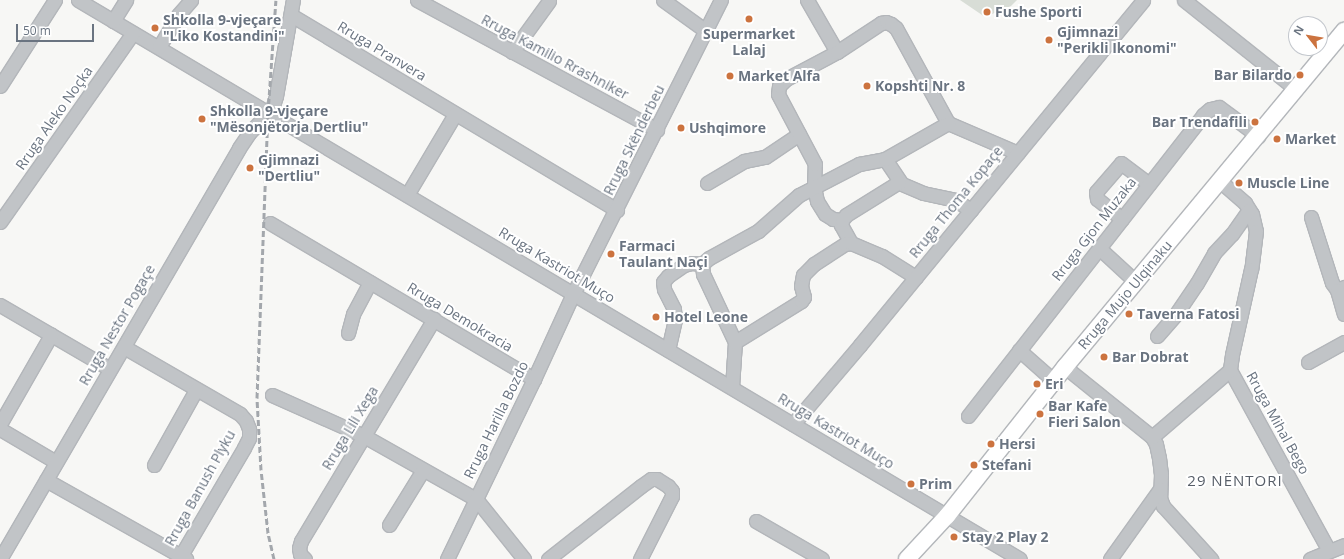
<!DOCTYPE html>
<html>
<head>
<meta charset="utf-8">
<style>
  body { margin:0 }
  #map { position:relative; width:1344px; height:559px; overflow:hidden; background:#f7f7f5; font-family:"Open Sans",sans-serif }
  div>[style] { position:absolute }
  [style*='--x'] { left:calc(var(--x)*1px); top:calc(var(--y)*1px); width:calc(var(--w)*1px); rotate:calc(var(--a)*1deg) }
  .green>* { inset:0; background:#d8ddd6 }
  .roads { filter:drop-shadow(1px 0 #b3b6ba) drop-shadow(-1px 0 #b3b6ba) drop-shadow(0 1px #b3b6ba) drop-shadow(0 -1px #b3b6ba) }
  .minor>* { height:13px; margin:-6.5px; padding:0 6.5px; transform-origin:6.5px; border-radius:6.5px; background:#c1c4c7 }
  .major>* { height:16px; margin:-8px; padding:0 8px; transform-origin:8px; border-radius:8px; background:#fff }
  .rail>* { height:3px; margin-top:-1.5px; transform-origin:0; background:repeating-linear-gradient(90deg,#a3a7ac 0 6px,transparent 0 9px) }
  .dots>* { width:11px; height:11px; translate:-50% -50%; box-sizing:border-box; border:2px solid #fff; border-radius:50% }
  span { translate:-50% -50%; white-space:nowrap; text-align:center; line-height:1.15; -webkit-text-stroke:4px #fff; paint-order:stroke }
  .poi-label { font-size:14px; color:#6a7481; font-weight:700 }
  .left { translate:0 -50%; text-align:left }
  .right { translate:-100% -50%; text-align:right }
  .street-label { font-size:14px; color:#6a7481 }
  .neighbourhood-label { font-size:15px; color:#575e68; letter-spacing:1px }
  .north { position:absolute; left:1288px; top:16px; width:40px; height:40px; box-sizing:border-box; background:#fff; border:1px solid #c3c7cd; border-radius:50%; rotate:301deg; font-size:11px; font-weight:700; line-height:16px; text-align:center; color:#6a7481 }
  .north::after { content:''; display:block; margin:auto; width:14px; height:18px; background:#cc733f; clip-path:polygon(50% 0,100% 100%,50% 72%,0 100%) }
  .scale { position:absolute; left:16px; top:24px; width:78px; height:18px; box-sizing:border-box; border:2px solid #6a7481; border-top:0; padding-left:5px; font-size:12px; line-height:14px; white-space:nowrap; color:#6a7481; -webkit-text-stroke:3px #fff; paint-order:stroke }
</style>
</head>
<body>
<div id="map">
  <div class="green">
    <i style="clip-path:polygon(960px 0,1017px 0,1011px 6px,985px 17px)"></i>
  </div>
  <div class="roads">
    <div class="minor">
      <i style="--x:78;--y:0;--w:1095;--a:30.69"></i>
      <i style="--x:417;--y:0;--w:273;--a:28.4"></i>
      <i style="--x:663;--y:0;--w:53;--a:35.8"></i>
      <i style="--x:807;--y:0;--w:60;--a:60"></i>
      <i style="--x:1184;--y:0;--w:143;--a:38.5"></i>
      <i style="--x:291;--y:15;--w:380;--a:30.9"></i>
      <i style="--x:113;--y:21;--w:25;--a:-58"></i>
      <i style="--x:159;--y:47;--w:37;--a:-59"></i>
      <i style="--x:178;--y:15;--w:20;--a:-49"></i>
      <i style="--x:512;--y:52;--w:63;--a:-54"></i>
      <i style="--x:0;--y:86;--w:102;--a:-57.4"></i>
      <i style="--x:948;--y:123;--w:76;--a:23.2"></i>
      <i style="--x:885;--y:159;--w:30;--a:56"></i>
      <i style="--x:902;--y:184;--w:23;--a:23"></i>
      <i style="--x:923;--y:193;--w:33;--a:12"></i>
      <i style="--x:955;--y:200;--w:19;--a:32"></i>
      <i style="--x:1221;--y:182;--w:32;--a:41"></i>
      <i style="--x:1245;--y:203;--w:13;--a:58"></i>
      <i style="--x:1252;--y:214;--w:17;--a:77"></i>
      <i style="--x:1256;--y:231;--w:38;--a:97"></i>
      <i style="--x:1251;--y:269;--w:88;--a:102.5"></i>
      <i style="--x:1232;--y:355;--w:15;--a:98"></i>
      <i style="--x:1230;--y:370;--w:206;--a:61.3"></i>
      <i style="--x:707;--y:183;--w:43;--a:-30.7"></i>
      <i style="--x:744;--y:161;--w:21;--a:-11"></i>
      <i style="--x:765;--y:157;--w:41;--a:-34.1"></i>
      <i style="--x:407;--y:195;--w:94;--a:-59.3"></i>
      <i style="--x:1311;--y:217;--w:69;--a:72.3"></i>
      <i style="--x:1332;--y:283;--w:9;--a:54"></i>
      <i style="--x:1337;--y:290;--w:8;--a:-23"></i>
      <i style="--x:1122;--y:219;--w:32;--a:-141"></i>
      <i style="--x:1097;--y:199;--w:7;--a:-98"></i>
      <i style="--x:1096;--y:192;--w:38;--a:-49"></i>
      <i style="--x:1121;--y:163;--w:35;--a:37"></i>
      <i style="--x:842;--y:220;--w:9;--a:-174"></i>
      <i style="--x:833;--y:219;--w:9;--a:-148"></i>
      <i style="--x:825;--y:214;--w:15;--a:-122"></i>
      <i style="--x:817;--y:201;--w:14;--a:-102"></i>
      <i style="--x:814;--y:187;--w:23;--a:-88"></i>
      <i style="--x:815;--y:164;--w:79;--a:-117.9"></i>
      <i style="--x:778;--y:94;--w:8;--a:-83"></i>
      <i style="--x:779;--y:86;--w:10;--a:-45"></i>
      <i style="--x:786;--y:79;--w:58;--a:-27.9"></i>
      <i style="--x:837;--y:52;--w:53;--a:-33.4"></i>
      <i style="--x:881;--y:23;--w:5;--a:-11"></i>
      <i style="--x:886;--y:22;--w:5;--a:22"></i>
      <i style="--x:891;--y:24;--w:6;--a:39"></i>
      <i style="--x:896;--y:28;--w:108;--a:61.3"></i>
      <i style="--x:0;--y:222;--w:231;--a:-54.9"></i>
      <i style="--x:270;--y:223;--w:307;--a:30.6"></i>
      <i style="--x:851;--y:243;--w:21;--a:-119"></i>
      <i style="--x:841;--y:225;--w:5;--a:-79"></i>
      <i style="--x:842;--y:220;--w:6;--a:-51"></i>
      <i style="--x:846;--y:215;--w:62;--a:-31.9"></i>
      <i style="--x:1099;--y:248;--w:50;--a:42.6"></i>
      <i style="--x:1337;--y:290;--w:25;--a:74"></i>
      <i style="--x:0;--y:305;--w:127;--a:30.2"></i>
      <i style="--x:348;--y:333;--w:20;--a:-75"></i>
      <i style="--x:353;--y:314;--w:36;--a:-62"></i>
      <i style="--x:1157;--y:336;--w:29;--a:-49"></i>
      <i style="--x:1176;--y:314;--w:37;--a:-56"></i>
      <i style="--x:1197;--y:283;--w:34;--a:-60"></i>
      <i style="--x:1214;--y:253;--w:26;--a:-47"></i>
      <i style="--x:1232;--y:234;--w:29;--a:-55"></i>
      <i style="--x:735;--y:342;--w:78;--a:-31.8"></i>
      <i style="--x:801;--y:301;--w:5;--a:-53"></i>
      <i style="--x:804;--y:297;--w:11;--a:-105"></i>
      <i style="--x:801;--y:286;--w:11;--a:-80"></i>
      <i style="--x:803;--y:275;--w:16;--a:-45"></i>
      <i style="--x:814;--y:264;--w:37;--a:-33"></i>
      <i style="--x:845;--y:244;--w:6;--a:-9"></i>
      <i style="--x:851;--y:243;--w:34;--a:23"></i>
      <i style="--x:882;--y:256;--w:40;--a:32"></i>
      <i style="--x:124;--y:347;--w:134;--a:30"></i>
      <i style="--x:240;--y:414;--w:9;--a:49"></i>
      <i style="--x:246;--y:421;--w:9;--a:69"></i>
      <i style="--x:249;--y:429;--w:9;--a:90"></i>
      <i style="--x:249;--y:438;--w:11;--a:117"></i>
      <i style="--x:244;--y:448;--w:129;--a:120.4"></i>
      <i style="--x:668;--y:350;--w:32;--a:-77"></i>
      <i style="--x:675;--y:319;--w:10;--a:-96"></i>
      <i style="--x:674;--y:309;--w:22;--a:-117"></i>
      <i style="--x:664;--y:289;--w:7;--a:-98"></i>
      <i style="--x:663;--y:282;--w:8;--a:-50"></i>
      <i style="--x:668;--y:276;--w:19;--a:-35"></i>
      <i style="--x:684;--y:265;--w:8;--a:-14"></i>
      <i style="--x:692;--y:263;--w:10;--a:6"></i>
      <i style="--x:1019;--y:350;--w:47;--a:41.5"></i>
      <i style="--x:1308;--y:362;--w:41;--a:-29.1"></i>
      <i style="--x:1065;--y:367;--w:112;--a:38.8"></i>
      <i style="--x:1152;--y:437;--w:8;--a:60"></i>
      <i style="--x:1156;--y:444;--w:14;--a:78"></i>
      <i style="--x:1159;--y:458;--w:16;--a:83"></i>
      <i style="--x:1161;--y:474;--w:24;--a:92"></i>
      <i style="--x:1160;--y:498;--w:9;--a:69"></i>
      <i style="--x:1163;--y:506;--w:72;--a:47.8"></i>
      <i style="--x:732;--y:387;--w:45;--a:-86.2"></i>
      <i style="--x:735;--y:342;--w:75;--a:-115.2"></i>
      <i style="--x:703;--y:274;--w:10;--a:-96"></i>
      <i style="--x:702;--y:264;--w:9;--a:-41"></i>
      <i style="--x:709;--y:258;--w:56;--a:-28.9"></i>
      <i style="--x:758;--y:231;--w:55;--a:-41.3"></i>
      <i style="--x:799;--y:195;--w:68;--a:-27.3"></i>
      <i style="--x:859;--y:164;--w:26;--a:-11"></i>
      <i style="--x:885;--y:159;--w:73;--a:-29.7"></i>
      <i style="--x:272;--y:395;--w:101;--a:24"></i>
      <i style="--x:364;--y:436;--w:129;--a:29.4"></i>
      <i style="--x:476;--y:499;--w:77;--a:51.3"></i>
      <i style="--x:968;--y:416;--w:382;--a:-52"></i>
      <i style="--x:1203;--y:115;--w:9;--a:-41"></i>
      <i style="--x:1210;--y:109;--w:9;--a:-13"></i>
      <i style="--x:1219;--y:107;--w:49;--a:36.6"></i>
      <i style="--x:0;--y:424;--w:103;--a:-60.2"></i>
      <i style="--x:793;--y:424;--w:104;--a:-49.7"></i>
      <i style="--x:860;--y:345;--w:446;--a:-50.6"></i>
      <i style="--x:0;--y:429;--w:65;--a:30.5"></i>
      <i style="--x:1152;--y:437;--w:103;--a:-40.7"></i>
      <i style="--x:154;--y:465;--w:86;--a:-60.8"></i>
      <i style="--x:46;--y:480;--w:161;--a:29.4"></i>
      <i style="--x:756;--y:521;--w:76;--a:29.9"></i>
      <i style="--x:389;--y:525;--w:65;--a:-58.3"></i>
      <i style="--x:0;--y:559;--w:475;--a:-59.8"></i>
      <i style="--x:239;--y:148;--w:18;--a:-56"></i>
      <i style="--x:249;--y:133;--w:33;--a:-46"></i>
      <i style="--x:272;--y:109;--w:14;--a:-73"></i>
      <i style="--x:276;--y:96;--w:97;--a:-80"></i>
      <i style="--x:305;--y:559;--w:7;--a:-135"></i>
      <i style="--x:300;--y:554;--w:6;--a:-99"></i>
      <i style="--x:299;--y:548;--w:7;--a:-74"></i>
      <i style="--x:301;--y:541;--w:259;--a:-59.1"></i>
      <i style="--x:447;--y:559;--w:200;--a:-64.2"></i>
      <i style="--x:534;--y:379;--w:94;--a:-65.4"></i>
      <i style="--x:573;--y:294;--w:329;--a:-63.3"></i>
      <i style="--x:548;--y:559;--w:118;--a:-38.1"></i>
      <i style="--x:641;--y:486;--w:12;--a:-35"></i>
      <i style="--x:651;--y:479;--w:6;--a:0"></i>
      <i style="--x:657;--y:479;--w:13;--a:32"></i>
      <i style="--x:668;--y:486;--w:6;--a:51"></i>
      <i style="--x:672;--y:491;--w:5;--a:90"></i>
      <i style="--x:672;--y:496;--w:71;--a:116.9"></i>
      <i style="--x:1110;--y:559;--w:86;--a:-54.5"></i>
      <i style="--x:1310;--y:559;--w:37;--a:-22"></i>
    </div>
    <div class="major">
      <i style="--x:907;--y:559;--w:59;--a:-47.1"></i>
      <i style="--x:947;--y:516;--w:190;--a:-51.6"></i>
      <i style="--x:1065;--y:367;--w:437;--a:-50.3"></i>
    </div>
  </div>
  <div class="rail">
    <i style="--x:274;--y:559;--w:27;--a:-103"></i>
    <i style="--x:268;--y:533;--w:63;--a:-96.3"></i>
    <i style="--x:261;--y:470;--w:72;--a:-93.2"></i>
    <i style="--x:257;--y:398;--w:285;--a:-87.8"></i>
    <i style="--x:268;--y:113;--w:113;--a:-86"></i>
  </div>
  <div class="dots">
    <i style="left:987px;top:12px;background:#cc733f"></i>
    <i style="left:749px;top:19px;background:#cc733f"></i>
    <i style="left:155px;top:28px;background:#cc733f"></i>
    <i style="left:1049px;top:40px;background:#cc733f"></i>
    <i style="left:1300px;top:75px;background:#cc733f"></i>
    <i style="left:730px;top:76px;background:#cc733f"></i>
    <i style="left:867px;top:86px;background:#cc733f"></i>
    <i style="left:202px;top:119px;background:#cc733f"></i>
    <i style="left:1255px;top:122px;background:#cc733f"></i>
    <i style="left:681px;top:128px;background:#cc733f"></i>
    <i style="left:1277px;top:139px;background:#cc733f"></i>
    <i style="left:250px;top:168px;background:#cc733f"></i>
    <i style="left:1239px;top:183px;background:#cc733f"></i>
    <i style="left:611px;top:254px;background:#cc733f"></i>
    <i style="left:1129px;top:314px;background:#cc733f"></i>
    <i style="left:656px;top:317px;background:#cc733f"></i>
    <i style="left:1104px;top:357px;background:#cc733f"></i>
    <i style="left:1037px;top:384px;background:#cc733f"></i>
    <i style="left:1040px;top:414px;background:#cc733f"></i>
    <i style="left:991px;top:444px;background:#cc733f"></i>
    <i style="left:974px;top:465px;background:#cc733f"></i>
    <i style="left:911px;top:484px;background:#cc733f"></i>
    <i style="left:954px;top:537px;background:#cc733f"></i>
  </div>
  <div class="poi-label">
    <span class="left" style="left:995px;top:12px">Fushe Sporti</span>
    <span class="left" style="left:163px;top:28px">Shkolla 9-vjeçare<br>"Liko Kostandini"</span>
    <span class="left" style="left:1057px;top:40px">Gjimnazi<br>"Perikli Ikonomi"</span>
    <span style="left:749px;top:42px">Supermarket<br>Lalaj</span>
    <span class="right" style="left:1292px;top:75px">Bar Bilardo</span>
    <span class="left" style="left:738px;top:76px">Market Alfa</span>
    <span class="left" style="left:875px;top:86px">Kopshti Nr. 8</span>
    <span class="left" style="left:210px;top:119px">Shkolla 9-vjeçare<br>"Mësonjëtorja Dertliu"</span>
    <span class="right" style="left:1247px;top:122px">Bar Trendafili</span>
    <span class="left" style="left:689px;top:128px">Ushqimore</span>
    <span class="left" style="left:1285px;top:139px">Market</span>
    <span class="left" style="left:258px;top:168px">Gjimnazi<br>"Dertliu"</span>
    <span class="left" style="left:1247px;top:183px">Muscle Line</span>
    <span class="left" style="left:619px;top:254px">Farmaci<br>Taulant Naçi</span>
    <span class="left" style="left:1137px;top:314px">Taverna Fatosi</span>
    <span class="left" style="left:664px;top:317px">Hotel Leone</span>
    <span class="left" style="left:1112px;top:357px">Bar Dobrat</span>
    <span class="left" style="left:1045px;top:384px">Eri</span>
    <span class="left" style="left:1048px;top:414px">Bar Kafe<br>Fieri Salon</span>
    <span class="left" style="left:999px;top:444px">Hersi</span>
    <span class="left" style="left:982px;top:465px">Stefani</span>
    <span class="left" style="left:919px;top:484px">Prim</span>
    <span class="left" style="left:962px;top:537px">Stay 2 Play 2</span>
  </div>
  <div class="street-label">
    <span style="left:382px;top:51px;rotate:31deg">Rruga Pranvera</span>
    <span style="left:555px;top:57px;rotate:28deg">Rruga Kamilio Rrashniker</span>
    <span style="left:54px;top:118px;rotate:-55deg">Rruga Aleko Noçka</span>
    <span style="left:634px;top:140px;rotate:-64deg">Rruga Skënderbeu</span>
    <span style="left:956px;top:202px;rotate:-51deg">Rruga Thoma Kopaçe</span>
    <span style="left:1094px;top:229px;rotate:-52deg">Rruga Gjon Muzaka</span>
    <span style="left:557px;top:265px;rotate:31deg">Rruga Kastriot Muço</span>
    <span style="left:1125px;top:295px;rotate:-50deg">Rruga Mujo Ulqinaku</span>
    <span style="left:460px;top:317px;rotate:31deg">Rruga Demokracia</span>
    <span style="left:117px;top:325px;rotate:-60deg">Rruga Nestor Pogaçe</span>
    <span style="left:496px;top:420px;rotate:-64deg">Rruga Harilla Bozdo</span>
    <span style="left:1278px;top:423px;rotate:61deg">Rruga Mihal Bego</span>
    <span style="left:350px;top:428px;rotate:-59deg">Rruga Lili Xega</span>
    <span style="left:836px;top:431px;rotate:31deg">Rruga Kastriot Muço</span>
    <span style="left:200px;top:488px;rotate:-61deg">Rruga Banush Plyku</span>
  </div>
  <div class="neighbourhood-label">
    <span style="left:1235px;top:481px">29 NËNTORI</span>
  </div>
  <div class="north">N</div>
  <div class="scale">50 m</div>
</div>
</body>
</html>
